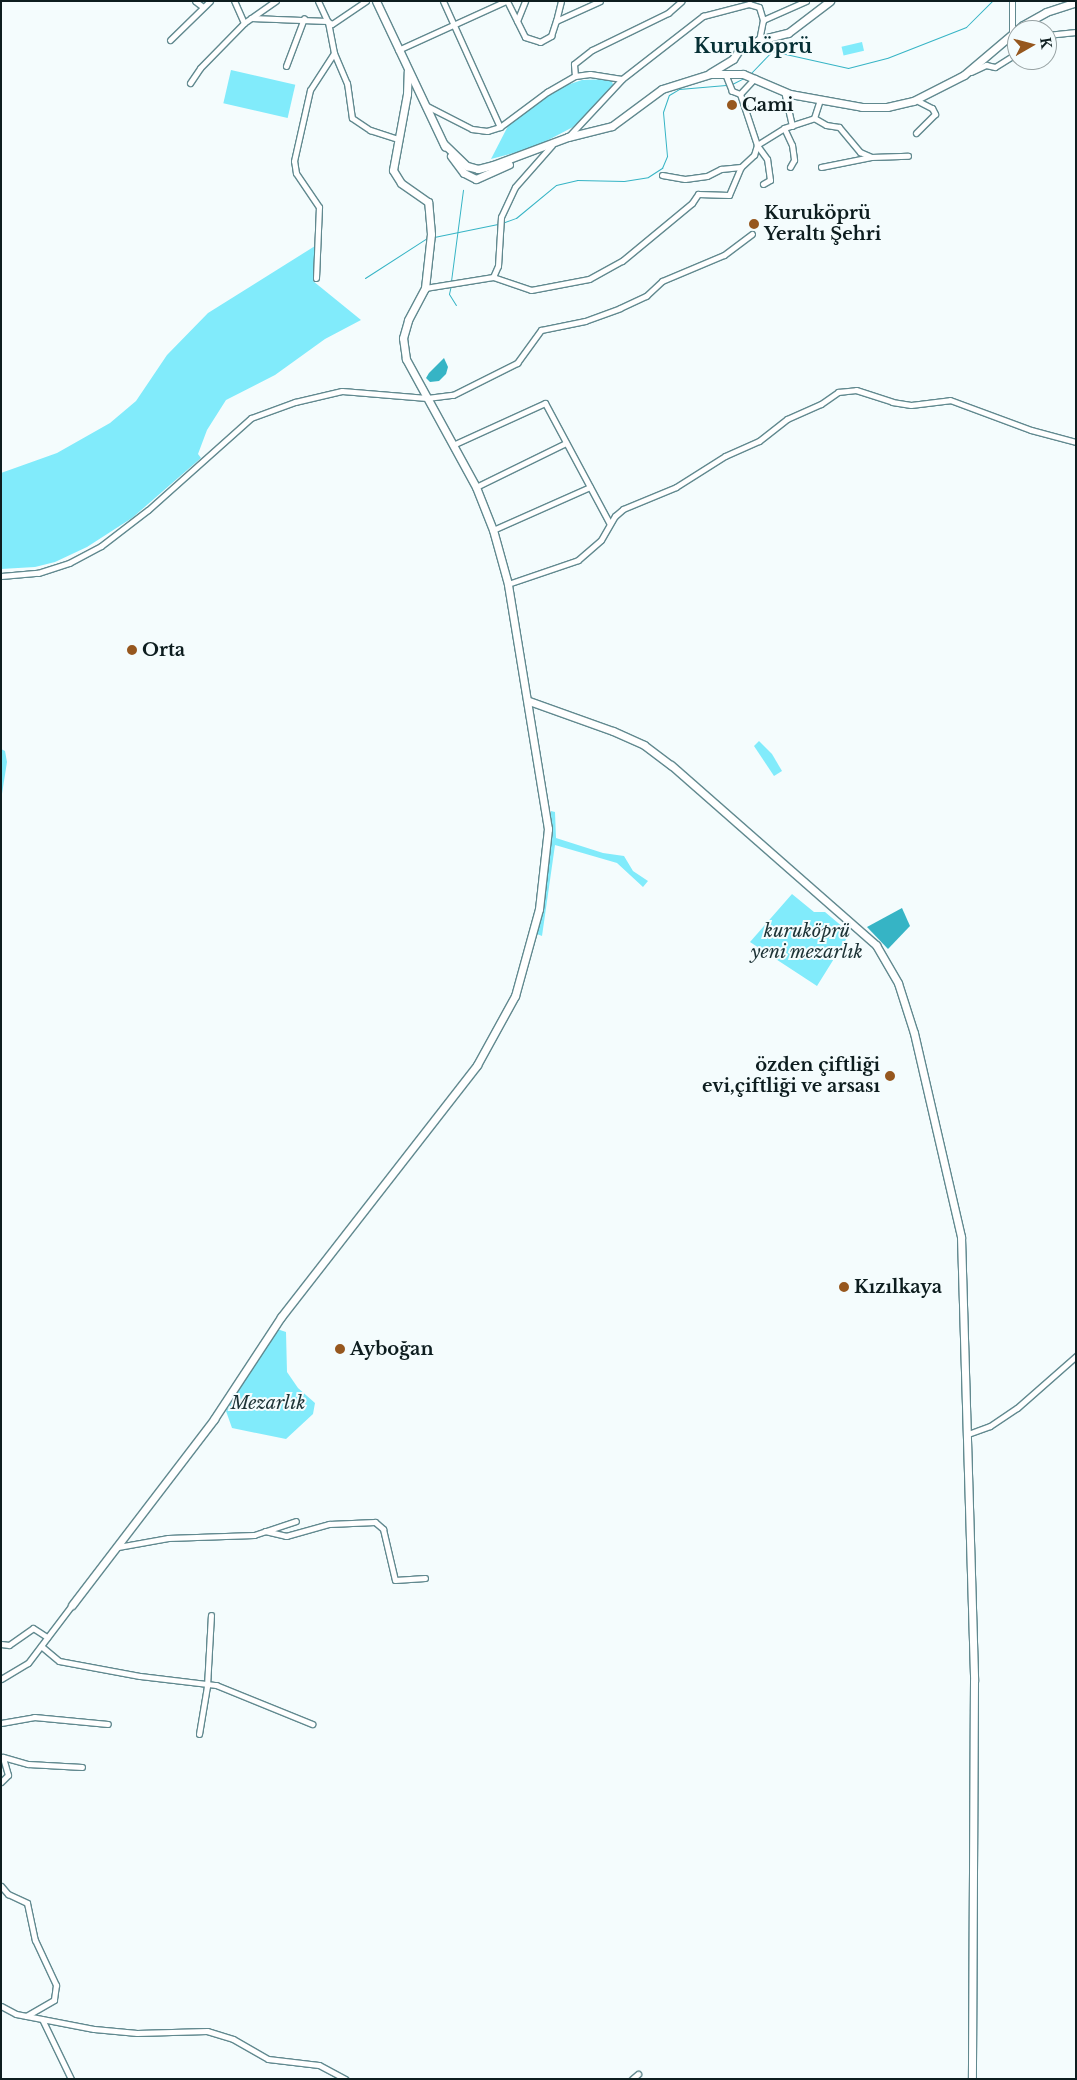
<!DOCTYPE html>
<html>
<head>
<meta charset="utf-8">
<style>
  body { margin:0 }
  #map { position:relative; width:1077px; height:2080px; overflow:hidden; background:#f4fcfd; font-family:"Libre Baskerville",serif }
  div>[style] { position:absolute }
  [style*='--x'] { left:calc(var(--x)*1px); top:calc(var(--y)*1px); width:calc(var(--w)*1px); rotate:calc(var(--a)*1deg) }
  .green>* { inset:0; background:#81ebfb; transform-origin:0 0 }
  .water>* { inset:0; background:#36b4c5 }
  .stream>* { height:1px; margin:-0.5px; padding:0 0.5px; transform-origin:0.5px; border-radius:0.5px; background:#36b4c5 }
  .roads { filter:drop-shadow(1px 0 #61898f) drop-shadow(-1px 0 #61898f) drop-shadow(0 1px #61898f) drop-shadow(0 -1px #61898f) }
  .street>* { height:5px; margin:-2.5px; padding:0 2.5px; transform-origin:2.5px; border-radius:2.5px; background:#fff }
  .secondary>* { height:7px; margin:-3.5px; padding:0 3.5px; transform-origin:3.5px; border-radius:3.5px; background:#fff }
  .dots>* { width:14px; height:14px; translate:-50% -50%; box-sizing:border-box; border:2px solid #f4fcfd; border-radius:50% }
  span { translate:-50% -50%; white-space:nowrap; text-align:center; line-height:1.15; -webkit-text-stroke:4px #f4fcfd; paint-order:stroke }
  .poi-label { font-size:18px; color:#0d1d1f; font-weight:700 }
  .left { translate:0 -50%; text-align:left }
  .right { translate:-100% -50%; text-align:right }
  .park-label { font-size:18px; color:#1d3336; font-style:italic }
  .quarter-label { font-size:20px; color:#063035; font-weight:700 }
  .frame { position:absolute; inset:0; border:2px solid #0d1d1f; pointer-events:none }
  .north { position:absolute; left:1007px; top:20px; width:50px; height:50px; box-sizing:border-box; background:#f4fcfd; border:1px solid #98a3a4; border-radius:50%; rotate:82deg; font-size:14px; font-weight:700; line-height:20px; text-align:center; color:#0d1d1f }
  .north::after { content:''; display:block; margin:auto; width:18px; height:22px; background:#96571e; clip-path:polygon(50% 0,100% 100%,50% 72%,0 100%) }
</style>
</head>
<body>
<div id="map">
  <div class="green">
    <i style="left:862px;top:42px;width:9px;height:21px;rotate:77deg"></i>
    <i style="left:231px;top:70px;width:66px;height:34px;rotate:13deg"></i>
    <i style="clip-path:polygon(611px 79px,614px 87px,573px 127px,533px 148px,491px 159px,508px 126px,526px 110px,564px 86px,582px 80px)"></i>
    <i style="clip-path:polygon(315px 246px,313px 281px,361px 320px,325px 339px,275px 375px,226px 400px,207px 430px,198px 454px,201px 458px,132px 518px,87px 547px,55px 562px,35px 567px,1px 569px,1px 473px,57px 453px,110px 423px,136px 401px,167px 355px,208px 313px)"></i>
    <i style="clip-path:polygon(759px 741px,772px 754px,782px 771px,774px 776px,754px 746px)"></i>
    <i style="clip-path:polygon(1px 749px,5px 751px,7px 762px,1px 800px)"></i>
    <i style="clip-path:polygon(551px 811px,555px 812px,556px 838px,603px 853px,624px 856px,633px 871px,648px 881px,643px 887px,617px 863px,555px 845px,542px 936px,537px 934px,548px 862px)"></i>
    <i style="clip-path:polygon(792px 894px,814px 912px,825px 912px,850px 933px,817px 986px,750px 942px)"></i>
    <i style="clip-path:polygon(277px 1329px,286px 1332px,287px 1372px,298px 1388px,315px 1403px,313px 1414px,286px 1439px,232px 1428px,226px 1411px)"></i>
  </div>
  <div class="water">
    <i style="clip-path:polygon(444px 358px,448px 367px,446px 374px,439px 381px,430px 382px,426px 378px,429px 373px)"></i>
    <i style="clip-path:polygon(902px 908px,910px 926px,888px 949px,867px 927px)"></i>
  </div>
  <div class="stream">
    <i style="--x:750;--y:74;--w:32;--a:-46"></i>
    <i style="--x:772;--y:51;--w:78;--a:12.6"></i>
    <i style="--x:848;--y:68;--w:40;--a:-14.4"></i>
    <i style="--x:887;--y:58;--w:85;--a:-21.4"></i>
    <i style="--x:966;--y:27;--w:37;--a:-45"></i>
    <i style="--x:732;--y:84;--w:13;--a:-27"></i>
    <i style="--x:502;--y:223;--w:15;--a:-20"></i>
    <i style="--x:516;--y:218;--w:52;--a:-39.5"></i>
    <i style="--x:556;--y:185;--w:22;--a:-13"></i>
    <i style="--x:577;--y:180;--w:47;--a:1.2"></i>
    <i style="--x:624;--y:181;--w:24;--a:-9"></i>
    <i style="--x:648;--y:177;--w:17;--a:-33"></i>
    <i style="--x:662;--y:168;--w:13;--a:-67"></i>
    <i style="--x:667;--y:156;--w:44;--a:-95.2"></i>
    <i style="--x:663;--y:112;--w:18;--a:-71"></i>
    <i style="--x:669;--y:95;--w:12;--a:-31"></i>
    <i style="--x:679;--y:89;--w:47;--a:-4.9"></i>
    <i style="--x:434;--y:237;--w:65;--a:-11.5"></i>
    <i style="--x:365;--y:278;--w:74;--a:-32.8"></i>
    <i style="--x:451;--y:281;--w:92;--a:-82.5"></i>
    <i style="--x:451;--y:285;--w:9;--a:103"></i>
    <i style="--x:449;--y:294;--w:13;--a:58"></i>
  </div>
  <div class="roads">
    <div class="street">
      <i style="--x:195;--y:1;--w:10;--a:37"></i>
      <i style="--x:318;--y:1;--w:23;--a:65"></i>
      <i style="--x:328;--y:22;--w:4;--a:27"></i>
      <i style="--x:332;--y:24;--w:41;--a:-34.1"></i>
      <i style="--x:443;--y:1;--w:138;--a:65.7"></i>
      <i style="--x:507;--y:1;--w:40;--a:63.4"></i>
      <i style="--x:525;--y:37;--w:16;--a:18"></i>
      <i style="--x:540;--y:42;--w:13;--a:-29"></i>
      <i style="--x:551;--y:36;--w:16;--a:-72"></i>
      <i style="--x:556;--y:21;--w:48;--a:-24.4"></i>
      <i style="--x:1012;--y:1;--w:32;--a:90"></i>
      <i style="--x:251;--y:18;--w:76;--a:2.3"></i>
      <i style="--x:763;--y:20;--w:47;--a:-23.8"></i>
      <i style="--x:517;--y:21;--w:22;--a:-68"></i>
      <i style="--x:556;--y:21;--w:21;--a:-76"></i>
      <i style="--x:244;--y:23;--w:39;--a:-35"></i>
      <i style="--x:1047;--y:35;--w:29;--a:-6"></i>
      <i style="--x:170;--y:40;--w:56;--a:-44.3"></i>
      <i style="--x:398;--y:50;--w:119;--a:-24.4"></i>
      <i style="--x:334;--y:53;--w:33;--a:67"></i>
      <i style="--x:347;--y:83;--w:35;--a:82"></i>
      <i style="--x:352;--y:118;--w:22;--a:34"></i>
      <i style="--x:370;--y:130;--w:28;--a:18"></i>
      <i style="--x:286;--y:66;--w:51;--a:-69.4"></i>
      <i style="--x:971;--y:72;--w:17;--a:-25"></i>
      <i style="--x:986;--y:65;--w:9;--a:13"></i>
      <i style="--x:995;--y:67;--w:26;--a:-32"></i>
      <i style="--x:575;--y:76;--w:12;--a:-95"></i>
      <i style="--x:574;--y:64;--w:23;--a:-38"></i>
      <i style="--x:592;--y:50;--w:85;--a:-26"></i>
      <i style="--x:668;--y:13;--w:18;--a:-41"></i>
      <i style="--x:190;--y:83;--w:18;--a:-56"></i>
      <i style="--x:200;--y:68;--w:63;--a:-45.6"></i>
      <i style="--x:244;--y:23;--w:24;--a:-114"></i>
      <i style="--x:784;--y:91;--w:36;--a:77"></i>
      <i style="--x:740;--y:94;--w:22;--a:-47"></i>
      <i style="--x:916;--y:100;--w:18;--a:27"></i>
      <i style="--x:932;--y:108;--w:7;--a:63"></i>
      <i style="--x:935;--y:114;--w:27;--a:135"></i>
      <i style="--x:425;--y:105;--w:53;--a:27.1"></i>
      <i style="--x:472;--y:129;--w:15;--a:8"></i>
      <i style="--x:487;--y:131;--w:14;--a:-17"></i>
      <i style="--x:500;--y:127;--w:59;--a:-36.7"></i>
      <i style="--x:547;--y:92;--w:32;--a:-30"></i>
      <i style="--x:575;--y:76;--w:15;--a:-8"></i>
      <i style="--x:590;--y:74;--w:32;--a:9"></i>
      <i style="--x:814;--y:118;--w:14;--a:30"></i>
      <i style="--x:826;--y:125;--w:13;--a:9"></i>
      <i style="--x:839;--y:127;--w:33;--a:50"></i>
      <i style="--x:860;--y:152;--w:12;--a:24"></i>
      <i style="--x:871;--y:157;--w:51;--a:168.7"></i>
      <i style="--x:784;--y:128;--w:19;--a:65"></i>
      <i style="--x:792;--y:145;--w:15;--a:82"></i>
      <i style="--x:794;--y:160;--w:8;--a:120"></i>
      <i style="--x:568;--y:137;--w:79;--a:-47"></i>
      <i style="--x:622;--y:79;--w:103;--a:-37.9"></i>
      <i style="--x:703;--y:16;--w:48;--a:-14.6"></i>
      <i style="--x:749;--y:4;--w:10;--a:17"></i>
      <i style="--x:759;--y:7;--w:14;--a:73"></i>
      <i style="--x:763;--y:20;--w:20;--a:101"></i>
      <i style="--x:871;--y:157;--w:37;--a:-2"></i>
      <i style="--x:662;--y:175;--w:23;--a:10"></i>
      <i style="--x:685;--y:179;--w:22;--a:-8"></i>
      <i style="--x:707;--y:176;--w:16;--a:-27"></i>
      <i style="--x:721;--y:169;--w:20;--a:-6"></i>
      <i style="--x:763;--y:184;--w:8;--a:-30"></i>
      <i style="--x:770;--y:180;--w:21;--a:-98"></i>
      <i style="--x:767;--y:159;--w:17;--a:-126"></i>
      <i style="--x:757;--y:145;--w:32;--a:-32"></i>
      <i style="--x:784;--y:128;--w:32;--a:-18"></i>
      <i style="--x:814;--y:118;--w:20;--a:-72"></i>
      <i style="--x:493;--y:277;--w:40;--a:18.9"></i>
      <i style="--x:531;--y:290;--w:59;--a:-10.7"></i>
      <i style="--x:589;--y:279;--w:38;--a:-29"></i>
      <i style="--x:622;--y:261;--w:91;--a:-39.6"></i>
      <i style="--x:692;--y:203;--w:11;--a:-56"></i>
      <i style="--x:698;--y:194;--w:31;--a:2"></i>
      <i style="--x:729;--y:195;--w:30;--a:-67"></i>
      <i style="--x:741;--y:167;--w:18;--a:-43"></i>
      <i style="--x:754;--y:155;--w:10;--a:-73"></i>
      <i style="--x:757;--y:145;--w:54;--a:-108.4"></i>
      <i style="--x:740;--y:94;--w:9;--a:-159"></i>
      <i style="--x:732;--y:91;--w:18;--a:-112"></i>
      <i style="--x:316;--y:278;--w:71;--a:-87.6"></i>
      <i style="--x:319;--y:207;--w:41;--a:-124.1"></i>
      <i style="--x:296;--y:173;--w:12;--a:-99"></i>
      <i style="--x:294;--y:161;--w:73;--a:-77.3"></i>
      <i style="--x:310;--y:90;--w:44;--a:-57"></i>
      <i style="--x:334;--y:53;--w:32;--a:-101"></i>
      <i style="--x:425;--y:288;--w:69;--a:-9.2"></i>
      <i style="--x:493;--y:277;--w:12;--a:-66"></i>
      <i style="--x:498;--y:266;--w:49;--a:-86.5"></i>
      <i style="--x:501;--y:217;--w:33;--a:-65"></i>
      <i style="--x:515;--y:187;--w:56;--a:-48.6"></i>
      <i style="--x:455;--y:444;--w:99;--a:-24.5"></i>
      <i style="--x:545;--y:403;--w:137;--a:61.8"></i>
      <i style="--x:476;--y:487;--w:100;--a:-26.1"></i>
      <i style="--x:493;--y:530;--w:106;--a:-23.9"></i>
      <i style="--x:1;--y:576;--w:37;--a:-5"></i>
      <i style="--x:38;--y:573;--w:33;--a:-18"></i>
      <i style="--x:69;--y:563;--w:36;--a:-28"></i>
      <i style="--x:101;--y:546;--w:59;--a:-37.5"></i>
      <i style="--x:148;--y:510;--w:138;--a:-41.8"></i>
      <i style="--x:251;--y:418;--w:47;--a:-20"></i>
      <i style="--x:295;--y:402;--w:48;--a:-13.2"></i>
      <i style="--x:342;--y:391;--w:85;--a:4.7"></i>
      <i style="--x:427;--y:398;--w:26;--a:-7"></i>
      <i style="--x:453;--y:395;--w:72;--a:-26.6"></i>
      <i style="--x:517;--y:363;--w:41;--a:-54"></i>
      <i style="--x:541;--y:330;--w:45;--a:-11.6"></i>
      <i style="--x:585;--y:321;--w:37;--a:-20"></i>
      <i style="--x:620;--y:308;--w:29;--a:-25"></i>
      <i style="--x:646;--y:296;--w:22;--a:-43"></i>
      <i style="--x:662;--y:281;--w:67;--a:-22.8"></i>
      <i style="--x:724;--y:255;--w:35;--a:-37"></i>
      <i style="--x:508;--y:584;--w:74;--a:-18.9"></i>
      <i style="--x:578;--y:560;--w:30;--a:-41"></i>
      <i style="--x:601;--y:540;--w:28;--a:-60"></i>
      <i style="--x:615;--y:516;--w:11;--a:-41"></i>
      <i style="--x:623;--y:509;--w:57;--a:-22.5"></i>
      <i style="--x:676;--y:487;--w:58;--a:-32.3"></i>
      <i style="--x:725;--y:456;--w:37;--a:-24"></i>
      <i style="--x:759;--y:441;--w:36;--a:-38"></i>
      <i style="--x:787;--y:419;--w:37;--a:-24"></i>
      <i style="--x:821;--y:404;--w:21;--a:-35"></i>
      <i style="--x:838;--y:392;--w:18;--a:-6"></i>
      <i style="--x:856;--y:390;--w:38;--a:18"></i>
      <i style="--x:892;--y:402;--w:19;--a:9"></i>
      <i style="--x:911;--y:405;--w:39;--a:-7"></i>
      <i style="--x:950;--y:400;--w:86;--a:20.3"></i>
      <i style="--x:1031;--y:430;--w:47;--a:14.9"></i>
      <i style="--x:968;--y:1434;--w:23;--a:-20"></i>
      <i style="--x:990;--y:1426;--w:32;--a:-34"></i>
      <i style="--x:1017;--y:1408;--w:79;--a:-41.4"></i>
      <i style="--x:265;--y:1531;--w:22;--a:13"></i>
      <i style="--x:286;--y:1536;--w:45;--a:-15.6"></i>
      <i style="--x:329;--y:1524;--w:46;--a:-2.5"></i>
      <i style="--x:375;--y:1522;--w:11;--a:41"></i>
      <i style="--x:383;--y:1529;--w:52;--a:76.8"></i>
      <i style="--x:395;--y:1580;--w:30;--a:-4"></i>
      <i style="--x:118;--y:1547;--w:51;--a:-10.2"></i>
      <i style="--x:168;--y:1538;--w:86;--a:-2"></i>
      <i style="--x:254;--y:1535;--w:44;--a:-18.4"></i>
      <i style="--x:1;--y:1644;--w:8;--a:7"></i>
      <i style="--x:9;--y:1645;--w:29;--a:-35"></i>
      <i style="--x:33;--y:1628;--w:17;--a:33"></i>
      <i style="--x:41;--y:1646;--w:23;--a:40"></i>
      <i style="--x:59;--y:1661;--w:82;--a:10.5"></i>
      <i style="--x:140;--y:1676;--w:77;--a:6.8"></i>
      <i style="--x:216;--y:1685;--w:104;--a:22.1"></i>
      <i style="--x:1;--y:1679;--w:31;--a:-31"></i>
      <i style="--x:28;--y:1663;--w:73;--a:-52.8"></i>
      <i style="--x:1;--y:1723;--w:34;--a:-10"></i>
      <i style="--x:34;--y:1717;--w:74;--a:5.4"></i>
      <i style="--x:199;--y:1734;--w:49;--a:-80.5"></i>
      <i style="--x:207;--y:1686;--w:71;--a:-86.8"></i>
      <i style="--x:1;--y:1782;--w:10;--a:-45"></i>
      <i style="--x:8;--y:1775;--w:19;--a:-106"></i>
      <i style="--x:3;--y:1757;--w:26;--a:16"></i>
      <i style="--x:28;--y:1764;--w:54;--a:3.2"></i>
      <i style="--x:1;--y:1886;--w:11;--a:49"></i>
      <i style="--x:8;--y:1894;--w:21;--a:25"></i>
      <i style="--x:27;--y:1903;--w:38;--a:78"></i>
      <i style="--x:35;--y:1940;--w:50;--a:65"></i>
      <i style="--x:56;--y:1985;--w:15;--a:98"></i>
      <i style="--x:54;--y:2000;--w:32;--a:150"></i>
      <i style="--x:1;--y:2006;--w:17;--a:28"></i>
      <i style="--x:16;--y:2014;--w:79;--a:10.9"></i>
      <i style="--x:94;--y:2029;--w:43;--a:5.3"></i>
      <i style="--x:137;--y:2033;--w:70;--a:-1.6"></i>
      <i style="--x:207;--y:2031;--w:27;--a:17"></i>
      <i style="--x:233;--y:2039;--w:40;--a:29.7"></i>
      <i style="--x:268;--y:2059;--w:51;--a:6.7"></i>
      <i style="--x:319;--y:2065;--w:30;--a:28"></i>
      <i style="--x:42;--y:2019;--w:67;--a:64.2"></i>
      <i style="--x:632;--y:2079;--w:8;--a:-40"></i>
    </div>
    <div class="secondary">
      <i style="--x:376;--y:1;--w:161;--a:64.7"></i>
      <i style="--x:710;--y:73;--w:27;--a:-31"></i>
      <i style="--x:733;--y:59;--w:11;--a:-56"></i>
      <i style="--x:739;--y:50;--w:22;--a:-27"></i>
      <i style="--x:759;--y:40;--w:30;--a:-14"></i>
      <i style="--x:788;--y:33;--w:53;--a:-37.3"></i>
      <i style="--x:444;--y:144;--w:32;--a:44"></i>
      <i style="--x:467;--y:166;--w:11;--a:15"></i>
      <i style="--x:478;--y:169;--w:16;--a:-15"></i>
      <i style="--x:493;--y:165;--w:80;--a:-20.5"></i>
      <i style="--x:568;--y:137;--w:45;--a:-14"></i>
      <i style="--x:612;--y:126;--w:62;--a:-36.5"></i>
      <i style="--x:662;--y:89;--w:50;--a:-17.4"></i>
      <i style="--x:710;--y:74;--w:33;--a:0"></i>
      <i style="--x:743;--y:74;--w:51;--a:23.1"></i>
      <i style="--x:790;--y:94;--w:73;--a:10.2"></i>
      <i style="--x:862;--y:107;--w:25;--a:0"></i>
      <i style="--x:887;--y:107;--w:27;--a:-13"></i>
      <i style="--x:913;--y:101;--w:57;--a:-27"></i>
      <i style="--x:964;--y:75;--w:77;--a:-40.3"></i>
      <i style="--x:1023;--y:25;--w:26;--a:-29"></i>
      <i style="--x:1046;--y:12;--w:32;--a:-18"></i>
      <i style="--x:451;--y:156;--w:21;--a:53"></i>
      <i style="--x:464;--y:173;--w:13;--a:27"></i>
      <i style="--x:476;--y:179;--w:36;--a:-24"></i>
      <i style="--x:529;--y:701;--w:89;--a:19.7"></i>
      <i style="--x:613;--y:731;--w:34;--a:24"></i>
      <i style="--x:644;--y:745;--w:34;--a:37"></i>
      <i style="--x:671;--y:765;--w:273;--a:41.3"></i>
      <i style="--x:876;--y:945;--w:44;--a:59.9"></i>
      <i style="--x:898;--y:983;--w:52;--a:72.3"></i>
      <i style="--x:914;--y:1033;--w:209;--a:77"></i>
      <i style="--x:961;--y:1237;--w:444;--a:88.3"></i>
      <i style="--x:974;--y:1681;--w:398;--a:90.3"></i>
      <i style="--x:72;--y:1605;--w:234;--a:-52.6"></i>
      <i style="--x:214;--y:1419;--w:122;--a:-56.7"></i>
      <i style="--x:281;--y:1317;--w:319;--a:-52.1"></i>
      <i style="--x:477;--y:1065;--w:79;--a:-61.2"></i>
      <i style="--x:515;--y:996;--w:90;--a:-74.6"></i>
      <i style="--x:539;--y:909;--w:81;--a:-83.6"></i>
      <i style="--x:548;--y:829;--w:248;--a:-99.3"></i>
      <i style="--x:508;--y:584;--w:56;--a:-105.5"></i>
      <i style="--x:493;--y:530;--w:46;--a:-111.6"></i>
      <i style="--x:476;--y:487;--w:146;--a:-118.7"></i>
      <i style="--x:406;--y:359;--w:21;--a:-98"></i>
      <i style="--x:403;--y:338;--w:19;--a:-74"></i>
      <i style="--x:408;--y:320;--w:36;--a:-62"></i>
      <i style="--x:425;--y:288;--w:54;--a:-83.7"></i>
      <i style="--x:431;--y:234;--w:32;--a:-95"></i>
      <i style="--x:428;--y:202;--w:33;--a:-145"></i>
      <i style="--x:401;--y:183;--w:15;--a:-122"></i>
      <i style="--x:393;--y:170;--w:77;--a:-79.6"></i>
      <i style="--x:407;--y:94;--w:23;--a:-88"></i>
    </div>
  </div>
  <div class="dots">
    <i style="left:732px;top:105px;background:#96571e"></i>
    <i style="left:754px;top:224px;background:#96571e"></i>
    <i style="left:132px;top:650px;background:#96571e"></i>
    <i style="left:890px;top:1076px;background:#96571e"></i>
    <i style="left:844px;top:1287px;background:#96571e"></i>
    <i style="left:340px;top:1349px;background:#96571e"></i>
  </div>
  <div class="poi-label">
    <span class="left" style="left:742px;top:105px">Cami</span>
    <span class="left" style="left:764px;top:224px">Kuruköprü<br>Yeraltı Şehri</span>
    <span class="left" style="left:142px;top:650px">Orta</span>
    <span class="right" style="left:880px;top:1076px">özden çiftliği<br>evi,çiftliği ve arsası</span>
    <span class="left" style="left:854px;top:1287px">Kızılkaya</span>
    <span class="left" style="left:350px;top:1349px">Ayboğan</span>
  </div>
  <div class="park-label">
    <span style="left:807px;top:942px">kuruköprü<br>yeni mezarlık</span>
    <span style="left:268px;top:1403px">Mezarlık</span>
  </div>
  <div class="quarter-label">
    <span style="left:753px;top:46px">Kuruköprü</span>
  </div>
  <div class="frame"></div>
  <div class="north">K</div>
</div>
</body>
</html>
